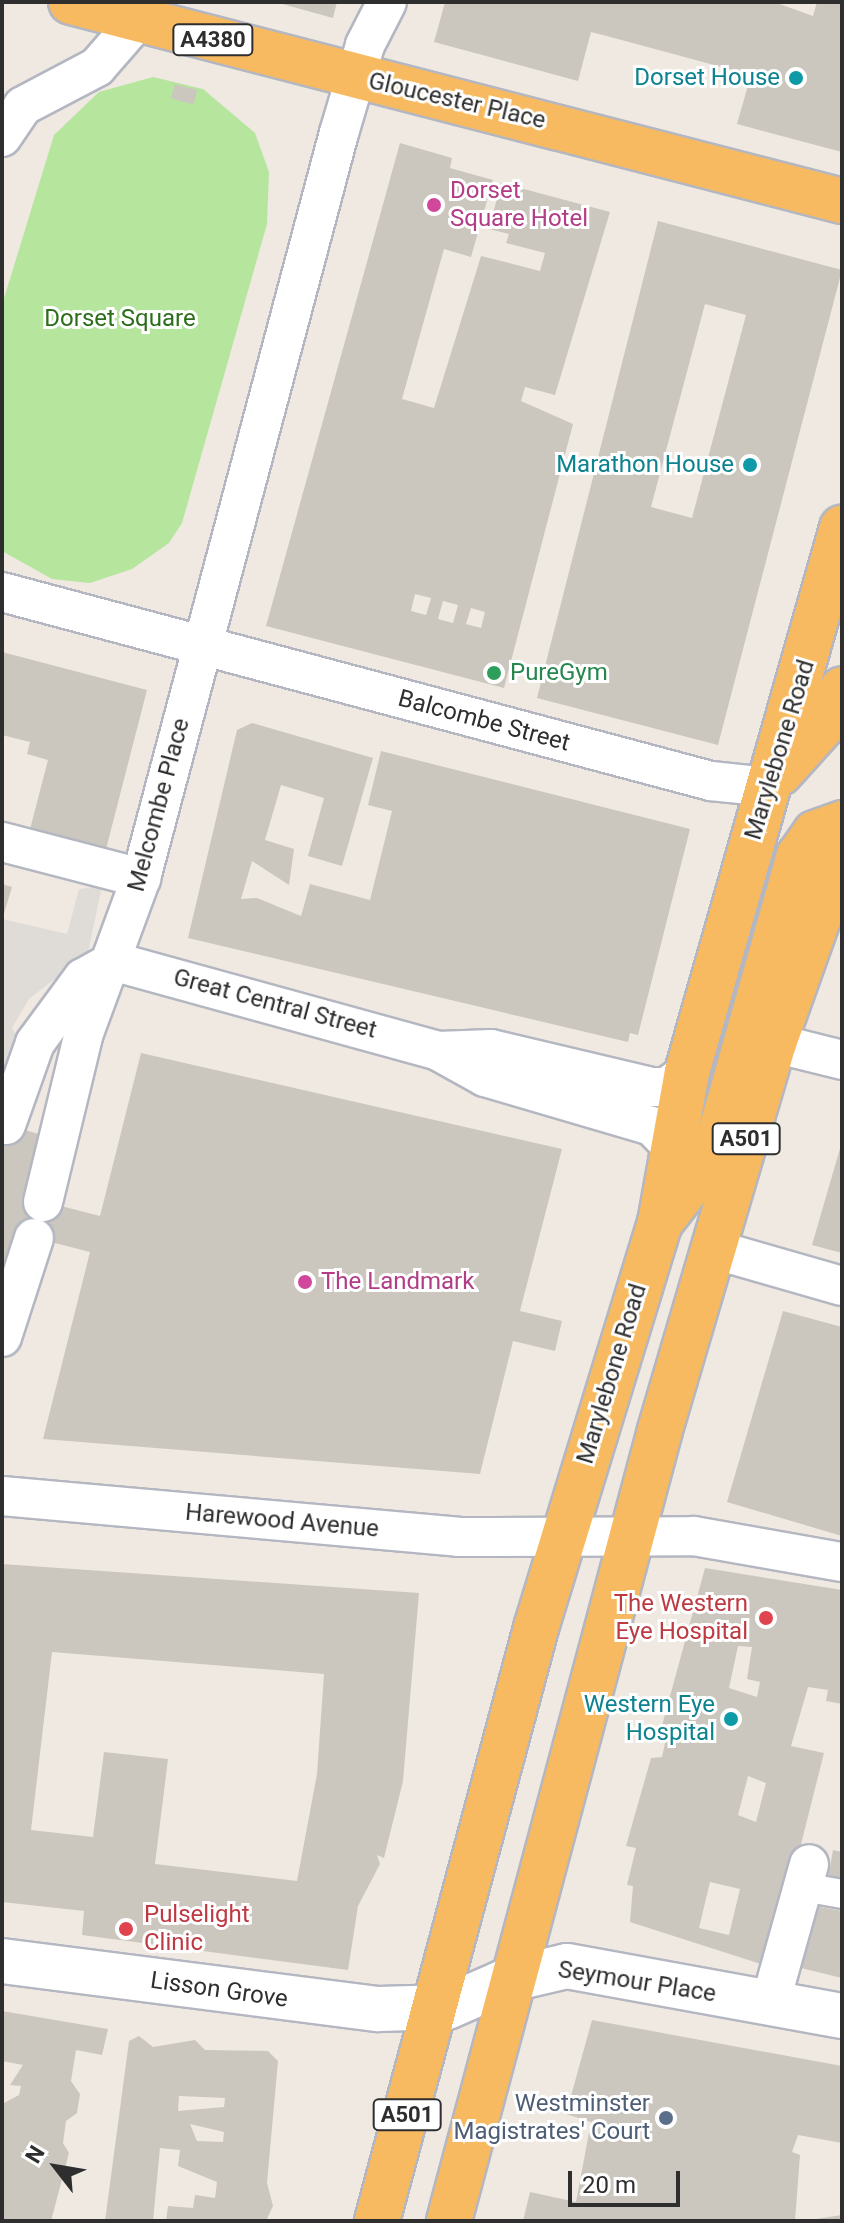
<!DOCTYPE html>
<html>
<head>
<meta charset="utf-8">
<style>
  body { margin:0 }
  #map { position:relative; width:844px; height:2223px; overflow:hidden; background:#efe9e1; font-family:Roboto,sans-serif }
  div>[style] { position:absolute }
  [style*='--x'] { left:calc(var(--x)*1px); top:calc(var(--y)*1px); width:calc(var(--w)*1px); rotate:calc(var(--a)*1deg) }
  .green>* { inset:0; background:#b6e59e }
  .plaza>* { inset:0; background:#dfdcd8 }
  .building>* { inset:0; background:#cbc7bf; transform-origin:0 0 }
  .roads { filter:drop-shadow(2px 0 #b4b7c1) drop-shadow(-2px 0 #b4b7c1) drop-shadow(0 2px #b4b7c1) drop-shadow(0 -2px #b4b7c1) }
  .pedestrian>* { height:28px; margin:-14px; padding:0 14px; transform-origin:14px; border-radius:14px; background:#fff }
  .minor>* { height:38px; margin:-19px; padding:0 19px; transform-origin:19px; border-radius:19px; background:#fff }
  .tertiary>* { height:44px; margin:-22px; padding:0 22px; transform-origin:22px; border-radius:22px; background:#fff }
  .secondary>* { height:44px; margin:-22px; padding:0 22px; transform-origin:22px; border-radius:22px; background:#fff }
  .trunk>* { height:44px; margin:-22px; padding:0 22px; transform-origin:22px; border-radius:22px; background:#f8ba60 }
  .dots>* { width:22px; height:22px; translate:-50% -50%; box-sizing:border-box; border:4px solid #fff; border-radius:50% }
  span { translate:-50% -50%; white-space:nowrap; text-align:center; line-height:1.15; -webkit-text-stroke:6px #fff; paint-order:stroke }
  .shield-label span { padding:2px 6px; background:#fff; border:2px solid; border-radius:6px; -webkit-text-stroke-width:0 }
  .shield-label { font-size:22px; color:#2e2e2e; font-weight:700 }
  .culture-label { font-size:24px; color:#0d838f }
  .right { translate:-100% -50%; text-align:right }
  .street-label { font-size:24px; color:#2e2e2e }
  .hotel-label { font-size:24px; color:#b23c85 }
  .left { translate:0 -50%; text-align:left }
  .park-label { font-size:24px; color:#2c6e1b }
  .leisure-label { font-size:24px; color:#27864d }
  .health-label { font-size:24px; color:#be3a42 }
  .service-label { font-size:24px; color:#4e5e75 }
  .frame { position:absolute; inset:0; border:4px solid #2e2e2e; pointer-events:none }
  .north { position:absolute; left:16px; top:2127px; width:80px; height:80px; -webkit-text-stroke:6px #fff; paint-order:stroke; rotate:301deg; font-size:22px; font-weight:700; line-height:32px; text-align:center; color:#2e2e2e }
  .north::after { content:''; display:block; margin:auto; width:28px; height:36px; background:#2e2e2e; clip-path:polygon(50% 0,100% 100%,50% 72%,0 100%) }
  .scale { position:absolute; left:568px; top:2171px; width:112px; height:36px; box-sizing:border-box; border:4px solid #2e2e2e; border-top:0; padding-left:10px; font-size:24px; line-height:28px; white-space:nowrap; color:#2e2e2e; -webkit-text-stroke:6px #fff; paint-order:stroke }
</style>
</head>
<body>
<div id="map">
  <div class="green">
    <i style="clip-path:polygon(153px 77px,203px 89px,255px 133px,269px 172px,267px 224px,182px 523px,169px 543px,132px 569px,90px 583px,52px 579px,2px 551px,2px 305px,54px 135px,99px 92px)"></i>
  </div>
  <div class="plaza">
    <i style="clip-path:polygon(102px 886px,88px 953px,29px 999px,12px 1028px,21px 1042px,2px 1106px,2px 919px,67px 934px,79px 889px)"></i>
  </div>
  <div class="building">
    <i style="clip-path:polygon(275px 2px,337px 2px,333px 18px)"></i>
    <i style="clip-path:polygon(445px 2px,774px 2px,813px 16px,817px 2px,842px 2px,842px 152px,737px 124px,751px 75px,603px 35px,591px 32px,578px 81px,434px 42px)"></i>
    <i style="left:175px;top:84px;width:23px;height:15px;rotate:15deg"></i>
    <i style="clip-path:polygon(evenodd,400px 143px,452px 158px,450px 168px,493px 180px,471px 257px,444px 249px,402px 399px,434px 408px,481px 256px,540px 271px,545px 253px,506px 243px,509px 234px,489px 229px,501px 183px,610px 212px,555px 395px,525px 387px,521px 401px,573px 424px,504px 688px,266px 626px,400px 143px,415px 594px,431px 598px,426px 615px,411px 611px,415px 594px,400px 143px,443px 601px,458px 605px,453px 623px,438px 619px,443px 601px,400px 143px,471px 608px,485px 612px,481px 628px,466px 624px,471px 608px)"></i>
    <i style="clip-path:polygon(evenodd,658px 221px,842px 270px,718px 745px,537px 698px,658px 221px,705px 304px,746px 315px,692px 518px,651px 507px,705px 304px)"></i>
    <i style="clip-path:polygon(2px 652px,147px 690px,104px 857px,28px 837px,48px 760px,27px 754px,30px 742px,2px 735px)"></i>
    <i style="clip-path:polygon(252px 723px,373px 758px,342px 866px,308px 856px,324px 798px,281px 785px,265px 840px,294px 849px,289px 885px,252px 861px,241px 899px,257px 898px,301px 916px,310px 884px,370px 900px,392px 811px,368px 805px,381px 751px,690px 829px,638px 1035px,630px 1033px,628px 1042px,188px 938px,237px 730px)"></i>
    <i style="clip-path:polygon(2px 884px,12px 887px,3px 917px,2px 917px)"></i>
    <i style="clip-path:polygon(141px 1053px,562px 1149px,520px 1311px,562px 1321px,555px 1351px,513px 1341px,480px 1474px,43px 1439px,90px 1252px,16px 1233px,2px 1287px,2px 1124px,43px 1135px,26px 1197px,100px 1216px)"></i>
    <i style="clip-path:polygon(841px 1145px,842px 1145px,842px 1253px,812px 1245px)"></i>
    <i style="clip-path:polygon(783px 1311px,842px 1327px,842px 1536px,727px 1502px)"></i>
    <i style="clip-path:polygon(evenodd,2px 1564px,419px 1593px,403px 1781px,384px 1858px,377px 1855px,380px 1864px,358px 1906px,326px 1895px,358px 1906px,348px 1970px,82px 1935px,84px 1911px,2px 1902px,2px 1564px,52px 1652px,324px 1674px,317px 1774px,297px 1881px,155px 1864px,168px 1759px,104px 1752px,93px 1837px,31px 1830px,52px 1652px)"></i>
    <i style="clip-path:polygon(evenodd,705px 1568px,842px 1590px,842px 1704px,826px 1701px,828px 1690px,808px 1687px,791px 1746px,824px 1753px,770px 1967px,630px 1922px,633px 1886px,627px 1885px,636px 1848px,626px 1846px,651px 1758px,662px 1757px,665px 1743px,658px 1740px,705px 1568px,738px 1646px,752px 1647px,747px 1679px,760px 1682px,757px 1697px,729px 1688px,738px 1646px,705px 1568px,748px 1776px,766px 1783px,756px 1822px,738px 1815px,748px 1776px,705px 1568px,710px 1882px,740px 1889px,729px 1935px,699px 1928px,710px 1882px)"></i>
    <i style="clip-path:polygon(833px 1850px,842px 1852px,842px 1885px,827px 1883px)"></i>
    <i style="clip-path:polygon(810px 1905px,842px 1911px,842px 1978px,797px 1967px)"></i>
    <i style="clip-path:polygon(2px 2011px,108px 2029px,102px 2055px,76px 2050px,71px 2081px,80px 2094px,77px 2113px,66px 2121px,63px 2143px,69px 2153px,51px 2221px,2px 2221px,2px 2104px,19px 2095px,21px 2086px,10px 2085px,23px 2065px,2px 2061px)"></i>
    <i style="clip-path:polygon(592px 2020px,842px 2066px,842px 2143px,798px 2135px,792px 2152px,800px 2155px,795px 2221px,523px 2221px,530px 2192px,576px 2202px,591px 2122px,566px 2114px)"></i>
    <i style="clip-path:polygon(evenodd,139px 2036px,153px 2047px,195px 2040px,205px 2050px,268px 2051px,278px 2061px,267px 2183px,273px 2206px,266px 2221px,166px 2221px,168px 2206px,193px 2208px,195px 2195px,215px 2198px,217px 2182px,178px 2166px,180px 2150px,160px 2148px,153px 2221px,105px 2221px,129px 2041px,139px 2036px,179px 2096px,225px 2098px,224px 2107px,178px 2111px,179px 2096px,139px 2036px,190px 2124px,224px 2132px,223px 2142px,197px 2141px,190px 2124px)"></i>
    <i style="clip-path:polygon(842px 2215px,842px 2221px,816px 2221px,816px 2219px)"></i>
  </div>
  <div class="roads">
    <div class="pedestrian">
      <i style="--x:803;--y:1887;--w:40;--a:10"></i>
    </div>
    <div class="minor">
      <i style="--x:2;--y:137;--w:37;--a:-56"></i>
      <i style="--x:23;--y:106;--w:84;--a:-27.8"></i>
      <i style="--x:97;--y:67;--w:62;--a:-48.9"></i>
      <i style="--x:2;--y:592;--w:734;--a:14.93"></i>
      <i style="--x:711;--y:781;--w:57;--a:6"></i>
      <i style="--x:2;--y:842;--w:144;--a:14.5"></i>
      <i style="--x:112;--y:961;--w:338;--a:15.4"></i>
      <i style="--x:438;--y:1051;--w:54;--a:29"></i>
      <i style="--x:485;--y:1077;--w:174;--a:16.4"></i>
      <i style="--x:652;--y:1126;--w:28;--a:46"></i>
      <i style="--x:774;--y:1043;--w:70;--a:14"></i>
      <i style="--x:438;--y:1051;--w:53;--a:-2.2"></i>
      <i style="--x:491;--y:1049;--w:165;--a:13.3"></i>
      <i style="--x:652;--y:1087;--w:15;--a:0"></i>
      <i style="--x:667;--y:1087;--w:25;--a:-37"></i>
      <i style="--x:6;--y:1125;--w:87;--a:-70.5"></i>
      <i style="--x:35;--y:1043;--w:81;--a:-53.6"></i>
      <i style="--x:83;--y:978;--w:23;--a:-29"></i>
      <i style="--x:43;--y:1202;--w:174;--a:-76.4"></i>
      <i style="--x:84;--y:1033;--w:165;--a:-69.8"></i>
      <i style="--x:141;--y:878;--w:771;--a:-75.12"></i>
      <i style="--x:339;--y:133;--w:92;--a:-73.5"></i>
      <i style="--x:365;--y:45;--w:48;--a:-62.9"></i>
      <i style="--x:713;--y:1249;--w:134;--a:16"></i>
      <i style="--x:2;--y:1337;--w:104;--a:-72.1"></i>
      <i style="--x:2;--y:1496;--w:458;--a:5.1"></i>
      <i style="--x:458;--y:1537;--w:236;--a:-0.2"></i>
      <i style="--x:694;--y:1536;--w:150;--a:10"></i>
      <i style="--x:770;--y:2004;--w:145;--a:-74.4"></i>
    </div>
    <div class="tertiary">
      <i style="--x:511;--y:1979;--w:57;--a:-13.1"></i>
      <i style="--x:567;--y:1966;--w:280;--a:10.3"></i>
    </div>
    <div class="secondary">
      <i style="--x:2;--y:1961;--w:379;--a:7.3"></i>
      <i style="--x:378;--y:2009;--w:69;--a:-1.7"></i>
      <i style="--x:447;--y:2007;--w:70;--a:-23.6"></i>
    </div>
    <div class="trunk">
      <i style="--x:71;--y:2;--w:796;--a:14.47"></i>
      <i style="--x:780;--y:773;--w:67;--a:-48"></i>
      <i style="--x:825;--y:723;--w:38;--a:-63"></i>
      <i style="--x:660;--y:1223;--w:90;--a:-52.2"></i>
      <i style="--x:715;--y:1152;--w:308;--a:-74.2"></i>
      <i style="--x:799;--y:856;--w:28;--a:-55"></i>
      <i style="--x:815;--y:833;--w:29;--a:-20"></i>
      <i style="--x:377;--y:2221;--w:614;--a:-74.99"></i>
      <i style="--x:536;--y:1628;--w:424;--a:-73"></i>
      <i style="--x:660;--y:1223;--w:153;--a:-79.9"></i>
      <i style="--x:687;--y:1072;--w:566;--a:-74.1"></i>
      <i style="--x:449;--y:2221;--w:819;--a:-75.06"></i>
      <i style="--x:660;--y:1430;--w:403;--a:-73.6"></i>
      <i style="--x:774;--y:1043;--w:203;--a:-70.4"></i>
    </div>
  </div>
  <div class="dots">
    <i style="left:796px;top:78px;background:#0f9aa8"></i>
    <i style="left:434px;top:205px;background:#d1479c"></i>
    <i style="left:750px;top:465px;background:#0f9aa8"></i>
    <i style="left:494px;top:673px;background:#2e9e5b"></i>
    <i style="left:305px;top:1282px;background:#d1479c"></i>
    <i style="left:766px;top:1618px;background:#e0444e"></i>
    <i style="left:731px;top:1719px;background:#0f9aa8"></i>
    <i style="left:126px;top:1929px;background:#e0444e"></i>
    <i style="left:666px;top:2118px;background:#5c6f8a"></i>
  </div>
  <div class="shield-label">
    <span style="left:213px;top:40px">A4380</span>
    <span style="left:746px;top:1139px">A501</span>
    <span style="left:407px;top:2115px">A501</span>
  </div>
  <div class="culture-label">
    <span class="right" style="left:780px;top:78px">Dorset House</span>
    <span class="right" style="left:734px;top:465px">Marathon House</span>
    <span class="right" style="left:715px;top:1719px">Western Eye<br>Hospital</span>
  </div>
  <div class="street-label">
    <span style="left:457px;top:101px;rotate:13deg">Gloucester Place</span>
    <span style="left:484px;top:721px;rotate:15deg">Balcombe Street</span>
    <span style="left:780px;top:750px;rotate:-73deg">Marylebone Road</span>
    <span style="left:159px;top:805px;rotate:-75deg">Melcombe Place</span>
    <span style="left:275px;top:1004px;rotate:15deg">Great Central Street</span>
    <span style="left:612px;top:1374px;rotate:-73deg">Marylebone Road</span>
    <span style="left:282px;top:1521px;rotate:5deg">Harewood Avenue</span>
    <span style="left:637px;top:1982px;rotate:9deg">Seymour Place</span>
    <span style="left:219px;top:1990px;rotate:8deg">Lisson Grove</span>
  </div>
  <div class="hotel-label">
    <span class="left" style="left:450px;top:205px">Dorset<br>Square Hotel</span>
    <span class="left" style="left:321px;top:1282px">The Landmark</span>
  </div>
  <div class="park-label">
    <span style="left:120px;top:319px">Dorset Square</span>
  </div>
  <div class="leisure-label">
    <span class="left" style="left:510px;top:673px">PureGym</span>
  </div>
  <div class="health-label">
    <span class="right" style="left:748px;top:1618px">The Western<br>Eye Hospital</span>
    <span class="left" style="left:144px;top:1929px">Pulselight<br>Clinic</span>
  </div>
  <div class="service-label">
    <span class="right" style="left:650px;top:2118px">Westminster<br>Magistrates' Court</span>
  </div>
  <div class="frame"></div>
  <div class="north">N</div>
  <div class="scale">20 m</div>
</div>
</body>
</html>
